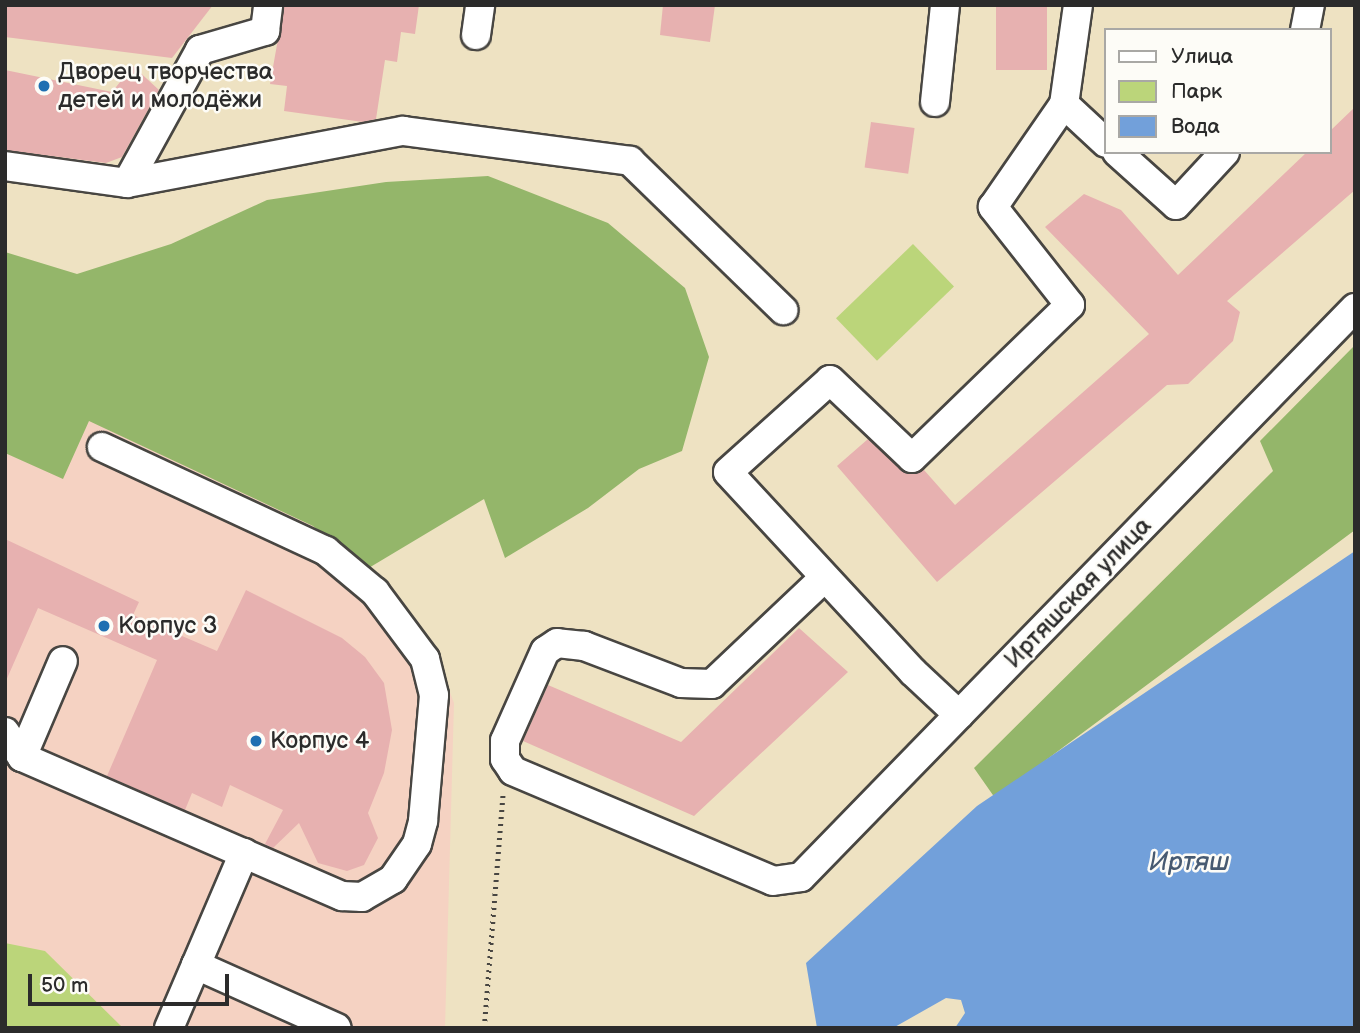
<!DOCTYPE html>
<html>
<head>
<meta charset="utf-8">
<style>
  body { margin:0 }
  #map { position:relative; width:1360px; height:1033px; overflow:hidden; background:#eee2c2; font-family:"Balsamiq Sans",sans-serif }
  div>[style] { position:absolute }
  [style*='--x'] { left:calc(var(--x)*1px); top:calc(var(--y)*1px); width:calc(var(--w)*1px); rotate:calc(var(--a)*1deg) }
  .built>* { inset:0; background:#f5d2c2 }
  .green>* { inset:0; background:#bbd57a; transform-origin:0 0 }
  .forest>* { inset:0; background:#94b66a }
  .water>* { inset:0; background:#72a0da }
  .building>* { inset:0; background:#e7b1b0; transform-origin:0 0 }
  .path>* { height:4.5px; margin-top:-2.25px; transform-origin:0; background:repeating-linear-gradient(90deg,#484642 0 2px,transparent 0 7px) }
  .roads { filter:drop-shadow(2px 0 #484642) drop-shadow(-2px 0 #484642) drop-shadow(0 2px #484642) drop-shadow(0 -2px #484642) }
  .minor>* { height:28px; margin:-14px; padding:0 14px; transform-origin:14px; border-radius:14px; background:#fff }
  .dots>* { width:19px; height:19px; translate:-50% -50%; box-sizing:border-box; border:4px solid #fdfcf7; border-radius:50% }
  span { translate:-50% -50%; white-space:nowrap; text-align:center; line-height:1.15; -webkit-text-stroke:5px #fdfcf7; paint-order:stroke }
  .poi-label { font-size:24px; color:#2b2b2b }
  .left { translate:0 -50%; text-align:left }
  .street-label { font-size:24px; color:#2b2b2b }
  .water-label { font-size:26px; color:#475a71; font-style:italic }
  .frame { position:absolute; inset:0; border:7px solid #2b2b2b; pointer-events:none }
  .legend { position:absolute; left:1104px; top:28px; width:228px; height:126px; box-sizing:border-box; background:#fdfcf7; border:2px solid #a9a8a5; margin:0; padding:9px 12px; list-style:none; font-size:21px; color:#2b2b2b }
  .legend li { display:flex; align-items:center; gap:14px; height:35px }
  .legend b { width:35px; border:2px solid #a9a8a5 }
  .scale { position:absolute; left:28px; top:974px; width:201px; height:32px; box-sizing:border-box; border:4px solid #2b2b2b; border-top:0; padding-left:9px; font-size:21px; line-height:24px; white-space:nowrap; color:#2b2b2b; -webkit-text-stroke:5px #fdfcf7; paint-order:stroke }
</style>
</head>
<body>
<div id="map">
  <div class="built">
    <i style="clip-path:polygon(89px 420px,313px 526px,367px 569px,429px 637px,454px 703px,445px 1028px,5px 1028px,5px 453px,63px 478px)"></i>
  </div>
  <div class="green">
    <i style="left:913px;top:244px;width:59px;height:107px;rotate:46deg"></i>
    <i style="clip-path:polygon(5px 943px,45px 951px,123px 1028px,5px 1028px)"></i>
  </div>
  <div class="forest">
    <i style="clip-path:polygon(488px 176px,608px 223px,685px 288px,709px 357px,682px 451px,639px 469px,588px 508px,505px 558px,484px 499px,367px 569px,313px 526px,89px 421px,63px 479px,5px 453px,5px 252px,77px 274px,171px 244px,267px 200px,386px 182px)"></i>
    <i style="clip-path:polygon(1355px 345px,1355px 530px,995px 798px,974px 768px,1273px 471px,1260px 441px)"></i>
  </div>
  <div class="water">
    <i style="clip-path:polygon(1355px 551px,1355px 1028px,955px 1028px,965px 1013px,961px 1000px,946px 998px,893px 1028px,817px 1028px,806px 963px,977px 806px)"></i>
  </div>
  <div class="building">
    <i style="clip-path:polygon(5px 5px,213px 5px,172px 58px,5px 37px)"></i>
    <i style="clip-path:polygon(284px 5px,419px 5px,415px 34px,401px 32px,397px 62px,385px 60px,376px 119px,363px 122px,284px 111px,287px 86px,270px 84px)"></i>
    <i style="clip-path:polygon(663px 5px,715px 5px,710px 42px,660px 35px)"></i>
    <i style="left:996px;top:5px;width:51px;height:65px"></i>
    <i style="clip-path:polygon(133px 66px,159px 90px,122px 157px,106px 163px,5px 150px,5px 70px,112px 92px)"></i>
    <i style="clip-path:polygon(1355px 107px,1355px 190px,1227px 301px,1240px 312px,1233px 341px,1188px 384px,1167px 385px,937px 582px,837px 466px,868px 439px,907px 474px,924px 470px,955px 505px,1149px 334px,1045px 227px,1084px 194px,1121px 210px,1178px 275px,1307px 152px,1330px 152px,1330px 131px)"></i>
    <i style="left:871px;top:122px;width:44px;height:46px;rotate:8deg"></i>
    <i style="clip-path:polygon(5px 539px,139px 602px,133px 615px,217px 651px,246px 590px,342px 638px,365px 657px,384px 683px,392px 730px,384px 773px,368px 813px,378px 838px,364px 865px,347px 871px,318px 863px,299px 823px,273px 848px,265px 844px,283px 810px,230px 785px,222px 807px,192px 793px,185px 810px,107px 776px,157px 660px,38px 608px,5px 683px)"></i>
    <i style="clip-path:polygon(799px 628px,848px 672px,694px 816px,523px 741px,548px 685px,681px 742px)"></i>
  </div>
  <div class="path">
    <i style="--x:484;--y:1028;--w:235;--a:-85.4"></i>
  </div>
  <div class="roads">
    <div class="minor">
      <i style="--x:1078;--y:5;--w:100;--a:98"></i>
      <i style="--x:1064;--y:104;--w:57;--a:42.9"></i>
      <i style="--x:1305;--y:30;--w:25;--a:-79"></i>
      <i style="--x:476;--y:35;--w:30;--a:-82"></i>
      <i style="--x:935;--y:102;--w:98;--a:-84.1"></i>
      <i style="--x:1117;--y:152;--w:79;--a:41.9"></i>
      <i style="--x:1176;--y:205;--w:72;--a:-47.2"></i>
      <i style="--x:5;--y:166;--w:123;--a:7.9"></i>
      <i style="--x:127;--y:183;--w:152;--a:-61.2"></i>
      <i style="--x:200;--y:50;--w:68;--a:-16.3"></i>
      <i style="--x:265;--y:31;--w:26;--a:-83"></i>
      <i style="--x:127;--y:183;--w:281;--a:-10.7"></i>
      <i style="--x:403;--y:131;--w:229;--a:7.5"></i>
      <i style="--x:630;--y:161;--w:214;--a:44.2"></i>
      <i style="--x:824;--y:578;--w:154;--a:136.6"></i>
      <i style="--x:712;--y:684;--w:31;--a:-178"></i>
      <i style="--x:681;--y:683;--w:104;--a:-159.1"></i>
      <i style="--x:584;--y:646;--w:27;--a:-174"></i>
      <i style="--x:557;--y:643;--w:14;--a:146"></i>
      <i style="--x:545;--y:651;--w:98;--a:114"></i>
      <i style="--x:505;--y:741;--w:18;--a:90"></i>
      <i style="--x:505;--y:759;--w:14;--a:56"></i>
      <i style="--x:513;--y:771;--w:282;--a:22.9"></i>
      <i style="--x:773;--y:881;--w:28;--a:-8"></i>
      <i style="--x:801;--y:877;--w:794;--a:-45.77"></i>
      <i style="--x:959;--y:715;--w:63;--a:-136.9"></i>
      <i style="--x:913;--y:672;--w:272;--a:-132.8"></i>
      <i style="--x:728;--y:472;--w:137;--a:-42"></i>
      <i style="--x:830;--y:380;--w:113;--a:43.6"></i>
      <i style="--x:912;--y:458;--w:220;--a:-44.1"></i>
      <i style="--x:1070;--y:305;--w:125;--a:-128.2"></i>
      <i style="--x:993;--y:207;--w:125;--a:-55.4"></i>
      <i style="--x:5;--y:732;--w:30;--a:56"></i>
      <i style="--x:22;--y:757;--w:104;--a:-66.9"></i>
      <i style="--x:22;--y:757;--w:349;--a:23.5"></i>
      <i style="--x:342;--y:896;--w:20;--a:3"></i>
      <i style="--x:362;--y:897;--w:36;--a:-30"></i>
      <i style="--x:393;--y:879;--w:42;--a:-55.6"></i>
      <i style="--x:417;--y:844;--w:24;--a:-75"></i>
      <i style="--x:423;--y:821;--w:126;--a:-85"></i>
      <i style="--x:434;--y:695;--w:37;--a:-104"></i>
      <i style="--x:425;--y:659;--w:84;--a:-126.7"></i>
      <i style="--x:375;--y:592;--w:64;--a:-140.1"></i>
      <i style="--x:326;--y:551;--w:247;--a:-155.1"></i>
      <i style="--x:196;--y:965;--w:122;--a:-66.8"></i>
      <i style="--x:169;--y:1028;--w:69;--a:-66.8"></i>
      <i style="--x:196;--y:965;--w:154;--a:24.1"></i>
    </div>
  </div>
  <div class="dots">
    <i style="left:44px;top:86px;background:#1f6fb2"></i>
    <i style="left:104px;top:626px;background:#1f6fb2"></i>
    <i style="left:256px;top:741px;background:#1f6fb2"></i>
  </div>
  <div class="poi-label">
    <span class="left" style="left:58px;top:86px">Дворец творчества<br>детей и молодёжи</span>
    <span class="left" style="left:118px;top:626px">Корпус 3</span>
    <span class="left" style="left:270px;top:741px">Корпус 4</span>
  </div>
  <div class="street-label">
    <span style="left:1078px;top:593px;rotate:-46deg">Иртяшская улица</span>
  </div>
  <div class="water-label">
    <span style="left:1189px;top:863px">Иртяш</span>
  </div>
  <div class="frame"></div>
  <ul class="legend">
  <li><b style="height:9px;background:#fff"></b>Улица</li>
  <li><b style="height:19px;background:#bbd57a"></b>Парк</li>
  <li><b style="height:19px;background:#72a0da"></b>Вода</li>
  </ul>
  <div class="scale">50 m</div>
</div>
</body>
</html>
